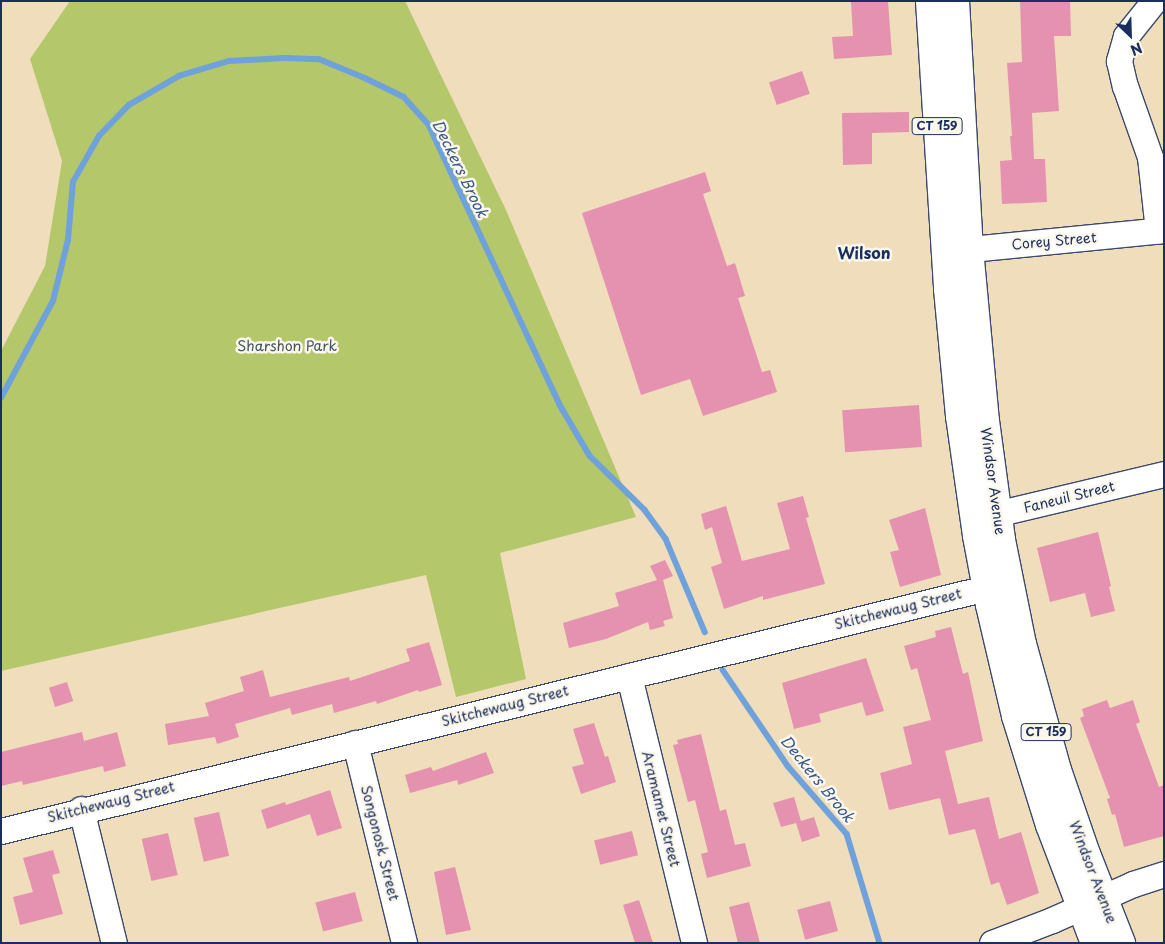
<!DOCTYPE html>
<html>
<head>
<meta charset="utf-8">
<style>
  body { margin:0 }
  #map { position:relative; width:1165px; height:944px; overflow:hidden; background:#efddbc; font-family:"Playpen Sans",sans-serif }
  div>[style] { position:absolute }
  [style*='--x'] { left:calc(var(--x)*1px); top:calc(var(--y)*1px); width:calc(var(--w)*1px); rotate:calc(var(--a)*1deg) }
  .green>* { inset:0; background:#b5c76b }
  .stream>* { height:5.5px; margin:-2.75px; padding:0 2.75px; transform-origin:2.75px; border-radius:2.75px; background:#6fa2db }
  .building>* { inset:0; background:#e591b0; transform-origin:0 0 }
  .roads { filter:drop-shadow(1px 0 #3b496c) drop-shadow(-1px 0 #3b496c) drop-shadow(0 1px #3b496c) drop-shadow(0 -1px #3b496c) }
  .minor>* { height:25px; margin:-12.5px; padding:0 12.5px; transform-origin:12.5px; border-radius:12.5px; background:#fff }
  .major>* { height:28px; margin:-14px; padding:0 14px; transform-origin:14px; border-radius:14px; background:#fff }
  span { translate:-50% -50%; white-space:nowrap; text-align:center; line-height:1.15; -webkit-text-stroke:5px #fbf7ec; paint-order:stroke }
  .shield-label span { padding:1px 4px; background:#fbf7ec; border:1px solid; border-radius:4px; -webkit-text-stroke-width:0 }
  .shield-label { font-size:12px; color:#1b2f5e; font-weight:700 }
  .street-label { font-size:14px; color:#1b2f5e }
  .park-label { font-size:14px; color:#425561 }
  .water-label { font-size:15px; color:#38578a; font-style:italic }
  .quarter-label { font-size:16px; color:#1b2f5e; font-weight:700 }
  .frame { position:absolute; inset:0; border:2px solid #1b2f5e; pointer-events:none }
  .north { position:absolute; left:1105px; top:10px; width:50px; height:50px; -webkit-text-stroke:4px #fbf7ec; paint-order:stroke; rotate:156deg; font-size:14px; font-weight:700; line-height:20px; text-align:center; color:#1b2f5e }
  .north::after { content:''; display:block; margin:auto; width:18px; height:22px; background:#1b2f5e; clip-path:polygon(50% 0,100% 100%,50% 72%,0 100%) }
</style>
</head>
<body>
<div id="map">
  <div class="green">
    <i style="clip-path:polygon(70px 1px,405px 1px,506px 210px,636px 517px,500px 553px,526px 679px,456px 697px,426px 575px,1px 671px,1px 351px,45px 266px,62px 161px,30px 59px)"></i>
  </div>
  <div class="stream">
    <i style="--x:1;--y:398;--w:110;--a:-61.8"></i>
    <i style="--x:53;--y:301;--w:63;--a:-76.2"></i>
    <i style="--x:68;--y:240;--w:58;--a:-85.1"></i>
    <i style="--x:73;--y:182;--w:53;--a:-60.5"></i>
    <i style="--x:99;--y:136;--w:43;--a:-45.9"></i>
    <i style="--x:129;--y:105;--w:58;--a:-30.1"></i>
    <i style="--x:179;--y:76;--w:52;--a:-16.7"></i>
    <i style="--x:229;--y:61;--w:55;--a:-3.1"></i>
    <i style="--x:284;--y:58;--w:35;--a:2"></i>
    <i style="--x:319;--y:59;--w:50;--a:22.4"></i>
    <i style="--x:365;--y:78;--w:43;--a:26"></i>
    <i style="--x:404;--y:97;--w:38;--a:48"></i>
    <i style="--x:429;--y:125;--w:309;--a:64.9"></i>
    <i style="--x:560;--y:405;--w:59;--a:59.5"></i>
    <i style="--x:590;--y:456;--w:77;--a:44.5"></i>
    <i style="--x:645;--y:510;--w:36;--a:54"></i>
    <i style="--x:666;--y:539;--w:101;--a:67.2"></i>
    <i style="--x:723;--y:670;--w:116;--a:55.9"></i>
    <i style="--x:788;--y:766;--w:90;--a:49.1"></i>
    <i style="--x:847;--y:834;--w:114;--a:73.2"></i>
  </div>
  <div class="building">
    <i style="clip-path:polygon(851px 1px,888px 1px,892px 55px,834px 59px,832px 37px,853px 36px)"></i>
    <i style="clip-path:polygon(1020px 1px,1070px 1px,1071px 36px,1054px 36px,1059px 111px,1032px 113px,1034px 159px,1045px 159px,1047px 202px,1002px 204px,1000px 161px,1012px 160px,1010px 136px,1012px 136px,1007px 63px,1022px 62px)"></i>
    <i style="left:802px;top:71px;width:24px;height:35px;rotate:71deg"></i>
    <i style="clip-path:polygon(909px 112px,909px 132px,872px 133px,872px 164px,843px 165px,842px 113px)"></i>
    <i style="clip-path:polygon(705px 172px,711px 191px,703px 194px,727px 266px,735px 263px,745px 296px,738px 298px,762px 372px,770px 370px,777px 392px,703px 416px,690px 379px,641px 395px,582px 213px)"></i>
    <i style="left:919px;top:405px;width:42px;height:77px;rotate:86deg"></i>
    <i style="clip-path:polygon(803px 496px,809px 517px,806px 518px,825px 584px,763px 600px,763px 596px,724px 609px,711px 567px,722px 563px,712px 527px,705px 530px,701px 514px,726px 506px,742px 561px,790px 549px,777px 503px)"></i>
    <i style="clip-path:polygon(925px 508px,941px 575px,900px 587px,890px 552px,899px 550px,889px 520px)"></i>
    <i style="clip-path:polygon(1098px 532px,1111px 586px,1109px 587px,1115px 611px,1091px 617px,1085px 593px,1050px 602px,1037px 548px)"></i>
    <i style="clip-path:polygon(665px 560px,673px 576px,663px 580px,673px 618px,663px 621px,665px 626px,650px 630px,648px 622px,606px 639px,569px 648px,563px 623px,619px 606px,615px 593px,657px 580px,650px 566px)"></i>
    <i style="clip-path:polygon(951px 627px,963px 674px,968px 672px,983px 741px,945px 751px,958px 804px,989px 797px,999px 839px,1021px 832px,1039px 893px,1007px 905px,999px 882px,991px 885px,975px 829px,949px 835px,940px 798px,889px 810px,880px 773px,912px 764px,903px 727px,931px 720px,917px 668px,911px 670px,904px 646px,936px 637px,935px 631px)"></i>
    <i style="clip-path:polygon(429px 642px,442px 685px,419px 692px,418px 690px,377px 704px,376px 701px,334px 713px,332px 704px,292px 715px,290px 708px,235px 724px,239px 737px,217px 744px,215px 737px,168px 745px,165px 724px,209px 716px,205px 703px,244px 691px,240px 677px,263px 670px,270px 697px,349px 677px,350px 681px,410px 661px,406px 649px)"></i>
    <i style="clip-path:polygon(866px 658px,884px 711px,866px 716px,862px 702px,819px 714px,821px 722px,794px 729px,782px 683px)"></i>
    <i style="left:67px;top:682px;width:20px;height:19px;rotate:72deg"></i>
    <i style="clip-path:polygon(1107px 700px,1110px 708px,1133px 700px,1140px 722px,1136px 724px,1159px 787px,1164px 785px,1164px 836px,1124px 847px,1115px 814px,1112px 815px,1107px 799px,1110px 798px,1080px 718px,1084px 716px,1082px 709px)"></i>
    <i style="clip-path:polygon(594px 723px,605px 757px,608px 756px,616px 782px,581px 794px,572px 767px,584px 764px,573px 729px)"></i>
    <i style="clip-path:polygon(82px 732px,84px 741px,117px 732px,126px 766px,104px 772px,103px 766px,23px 785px,22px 781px,1px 786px,1px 752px)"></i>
    <i style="clip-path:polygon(701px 734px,720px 811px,726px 809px,735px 845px,745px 843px,751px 866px,707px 878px,701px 854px,708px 852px,695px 800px,688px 802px,673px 745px,678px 744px,677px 740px)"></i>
    <i style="clip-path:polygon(486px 752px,494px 773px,458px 785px,457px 780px,410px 793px,405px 775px,431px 767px,433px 771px)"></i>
    <i style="clip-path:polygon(330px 790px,342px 828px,317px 836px,310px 814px,267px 829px,261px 810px,285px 802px,286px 805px)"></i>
    <i style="clip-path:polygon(794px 797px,801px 821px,814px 817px,820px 836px,802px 842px,796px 823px,781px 827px,773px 803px)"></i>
    <i style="left:219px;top:812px;width:45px;height:26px;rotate:77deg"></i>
    <i style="left:632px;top:831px;width:25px;height:39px;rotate:76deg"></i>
    <i style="left:168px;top:833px;width:43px;height:27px;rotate:77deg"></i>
    <i style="clip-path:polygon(53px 850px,60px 873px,52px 875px,63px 914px,20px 925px,13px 897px,33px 892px,23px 858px)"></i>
    <i style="clip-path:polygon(455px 867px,471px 930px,446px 935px,434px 872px)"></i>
    <i style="left:355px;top:892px;width:30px;height:41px;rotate:75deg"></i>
    <i style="clip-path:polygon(639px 900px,653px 943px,635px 943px,623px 905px)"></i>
    <i style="left:830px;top:901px;width:31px;height:34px;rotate:75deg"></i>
    <i style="clip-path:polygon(749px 902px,760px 943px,738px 943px,729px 907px)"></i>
  </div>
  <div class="roads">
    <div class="minor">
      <i style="--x:1154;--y:1;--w:45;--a:128.7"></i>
      <i style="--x:1126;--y:36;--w:26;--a:106"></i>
      <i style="--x:1119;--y:61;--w:26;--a:77"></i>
      <i style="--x:1125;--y:86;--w:75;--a:70.6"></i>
      <i style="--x:1150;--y:157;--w:74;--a:83.8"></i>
      <i style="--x:950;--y:251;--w:215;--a:-5.6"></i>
      <i style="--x:979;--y:518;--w:190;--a:-13.4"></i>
      <i style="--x:629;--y:676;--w:275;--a:76.3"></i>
      <i style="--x:355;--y:743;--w:206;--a:76.2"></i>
      <i style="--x:81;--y:809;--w:138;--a:76.2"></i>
      <i style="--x:1;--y:831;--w:1035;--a:-13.86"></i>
      <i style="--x:992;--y:943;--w:64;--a:-21"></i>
      <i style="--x:1052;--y:920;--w:89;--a:-24"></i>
      <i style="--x:1133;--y:884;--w:33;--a:-18"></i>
    </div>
    <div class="major">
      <i style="--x:930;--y:1;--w:289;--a:86.4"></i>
      <i style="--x:948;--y:289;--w:128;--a:84.6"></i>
      <i style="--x:960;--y:416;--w:121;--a:81.9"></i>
      <i style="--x:977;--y:536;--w:70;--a:79.3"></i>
      <i style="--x:990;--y:605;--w:114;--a:76.8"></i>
      <i style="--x:1016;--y:716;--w:114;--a:72.7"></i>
      <i style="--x:1050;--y:825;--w:126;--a:69.1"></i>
      <i style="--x:955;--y:1;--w:248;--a:86.8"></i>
      <i style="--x:969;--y:249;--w:173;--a:84.7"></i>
      <i style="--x:985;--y:421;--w:120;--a:82.3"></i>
      <i style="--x:1001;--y:540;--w:106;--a:78.6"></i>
      <i style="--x:1022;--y:644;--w:131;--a:74.5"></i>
      <i style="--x:1057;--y:770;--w:89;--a:71"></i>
      <i style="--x:1086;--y:854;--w:96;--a:68.5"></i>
    </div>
  </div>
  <div class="shield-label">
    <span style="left:937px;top:126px">CT 159</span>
    <span style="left:1046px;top:732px">CT 159</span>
  </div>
  <div class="street-label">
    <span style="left:1054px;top:241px;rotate:-5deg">Corey Street</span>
    <span style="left:993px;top:481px;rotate:82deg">Windsor Avenue</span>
    <span style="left:1069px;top:497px;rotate:-14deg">Faneuil Street</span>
    <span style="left:898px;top:609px;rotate:-14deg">Skitchewaug Street</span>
    <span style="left:505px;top:706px;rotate:-14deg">Skitchewaug Street</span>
    <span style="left:111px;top:802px;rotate:-14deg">Skitchewaug Street</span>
    <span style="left:661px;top:809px;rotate:76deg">Aramamet Street</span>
    <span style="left:380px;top:843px;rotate:76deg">Songonosk Street</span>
    <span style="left:1093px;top:872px;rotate:69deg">Windsor Avenue</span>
  </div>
  <div class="park-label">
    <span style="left:287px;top:346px">Sharshon Park</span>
  </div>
  <div class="water-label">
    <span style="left:461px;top:168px;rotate:64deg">Deckers Brook</span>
    <span style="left:818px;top:778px;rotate:51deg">Deckers Brook</span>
  </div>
  <div class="quarter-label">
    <span style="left:864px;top:252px">Wilson</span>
  </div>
  <div class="frame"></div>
  <div class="north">N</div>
</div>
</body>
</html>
